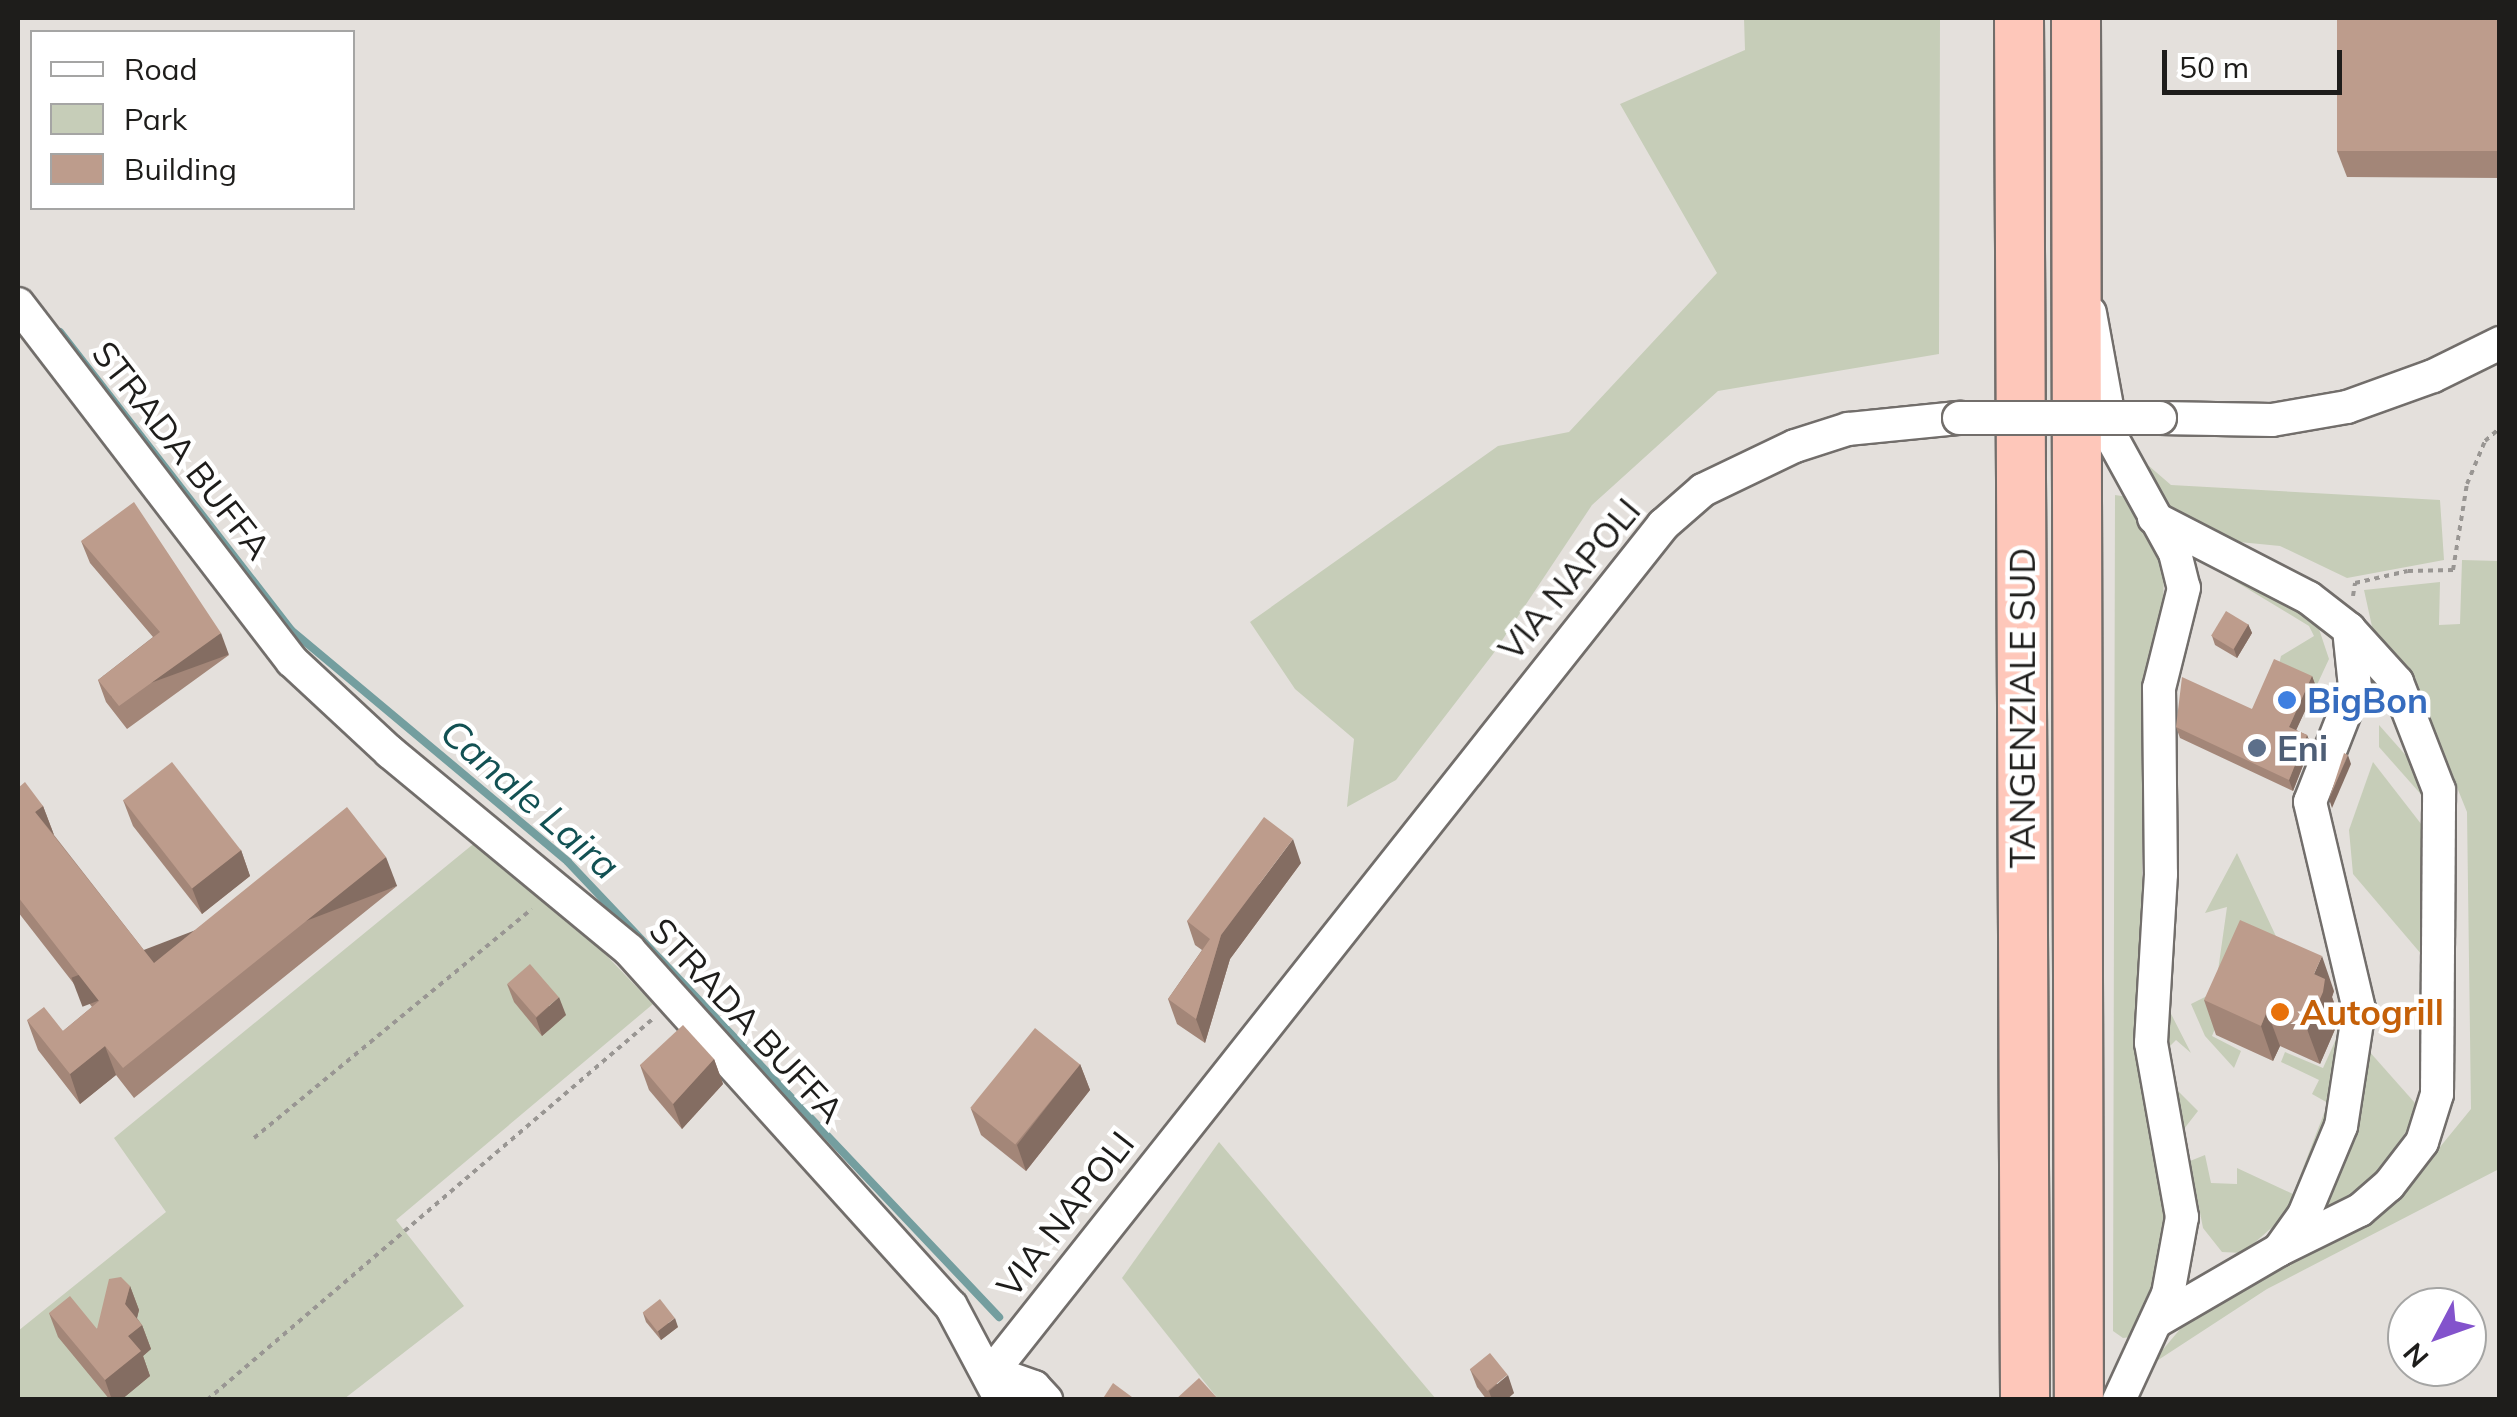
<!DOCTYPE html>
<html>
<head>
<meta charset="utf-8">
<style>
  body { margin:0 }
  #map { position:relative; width:2517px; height:1417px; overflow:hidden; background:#e4e0dc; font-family:Mulish,sans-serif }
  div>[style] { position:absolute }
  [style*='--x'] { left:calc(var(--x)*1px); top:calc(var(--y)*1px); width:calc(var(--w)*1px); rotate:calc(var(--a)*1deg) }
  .green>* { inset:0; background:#c6cdb8 }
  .stream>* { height:8px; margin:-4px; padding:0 4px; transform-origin:4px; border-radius:4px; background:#749e9f }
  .path>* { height:4px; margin-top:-2px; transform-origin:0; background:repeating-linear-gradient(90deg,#999693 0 5px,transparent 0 10px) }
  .roads { filter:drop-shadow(2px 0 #726e6b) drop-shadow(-2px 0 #726e6b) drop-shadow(0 2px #726e6b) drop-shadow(0 -2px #726e6b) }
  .minor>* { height:32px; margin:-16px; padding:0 16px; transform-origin:16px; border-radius:16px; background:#fff }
  .highway>* { height:48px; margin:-24px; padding:0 24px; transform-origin:24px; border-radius:24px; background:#fec7ba }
  .bridges { filter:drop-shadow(2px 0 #726e6b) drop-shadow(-2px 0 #726e6b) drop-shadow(0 2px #726e6b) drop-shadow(0 -2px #726e6b) }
  .minor-bridge>* { height:32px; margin:-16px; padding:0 16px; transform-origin:16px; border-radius:16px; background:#fff }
  .wall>* { inset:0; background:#a38678 }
  .shaded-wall>* { inset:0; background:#846d62; transform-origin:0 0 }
  .building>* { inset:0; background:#bd9c8c; transform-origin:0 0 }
  .dots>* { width:28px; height:28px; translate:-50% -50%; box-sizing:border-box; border:5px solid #fff; border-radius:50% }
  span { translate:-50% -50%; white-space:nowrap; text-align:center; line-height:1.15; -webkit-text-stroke:9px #fff; paint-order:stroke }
  .street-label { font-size:35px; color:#1e1d1b }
  .shop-label { font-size:35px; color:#366cbe; font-weight:700 }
  .left { translate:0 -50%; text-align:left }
  .service-label { font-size:35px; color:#4e5e75; font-weight:700 }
  .food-label { font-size:35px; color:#c56008; font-weight:700 }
  .water-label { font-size:38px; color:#125153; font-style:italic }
  .frame { position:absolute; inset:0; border:20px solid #1e1d1b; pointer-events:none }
  .legend { position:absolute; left:30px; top:30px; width:325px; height:180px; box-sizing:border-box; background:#fff; border:2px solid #a5a5a4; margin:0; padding:12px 18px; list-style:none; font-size:30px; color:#1e1d1b }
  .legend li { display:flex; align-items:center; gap:20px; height:50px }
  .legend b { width:50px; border:2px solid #a5a5a4 }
  .north { position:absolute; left:2387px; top:1287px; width:100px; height:100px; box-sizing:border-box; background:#fff; border:2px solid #a5a5a4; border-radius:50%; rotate:229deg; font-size:28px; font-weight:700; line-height:40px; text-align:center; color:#1e1d1b }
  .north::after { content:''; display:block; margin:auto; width:35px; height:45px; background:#8353cc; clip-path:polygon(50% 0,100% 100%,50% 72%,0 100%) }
  .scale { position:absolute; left:2162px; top:50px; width:180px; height:45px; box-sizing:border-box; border:5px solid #1e1d1b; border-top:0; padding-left:12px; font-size:30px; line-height:35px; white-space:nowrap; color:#1e1d1b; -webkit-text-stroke:8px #fff; paint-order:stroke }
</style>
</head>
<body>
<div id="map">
  <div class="green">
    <i style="clip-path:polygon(1744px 18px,1940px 18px,1939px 354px,1718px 391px,1592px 505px,1493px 654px,1396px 780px,1347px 807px,1354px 739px,1295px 689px,1250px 622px,1498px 446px,1569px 432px,1717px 273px,1620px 104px,1745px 50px)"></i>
    <i style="clip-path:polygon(2149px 466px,2171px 485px,2440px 500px,2444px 560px,2347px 578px,2280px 546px,2229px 541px,2194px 528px,2157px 498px,2139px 473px)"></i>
    <i style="clip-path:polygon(2115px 495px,2128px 497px,2164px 573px,2163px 608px,2142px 693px,2142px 1004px,2167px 1209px,2151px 1298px,2131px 1337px,2123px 1338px,2113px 1331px)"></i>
    <i style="clip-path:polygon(2197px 553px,2316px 620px,2329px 659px,2316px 687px,2278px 669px,2281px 656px,2314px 636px,2309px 626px,2195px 557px)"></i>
    <i style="clip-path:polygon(2462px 560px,2499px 561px,2499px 1169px,2267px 1289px,2149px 1366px,2192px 1315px,2409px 1185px,2471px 1109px,2467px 812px,2433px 728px,2373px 631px,2364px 590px,2440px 582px,2439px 625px,2460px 624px)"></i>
    <i style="clip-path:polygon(2379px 725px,2425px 777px,2426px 800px,2379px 747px)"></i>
    <i style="clip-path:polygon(2373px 762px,2425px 829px,2422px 955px,2353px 874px,2349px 830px)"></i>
    <i style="clip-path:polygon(488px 832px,653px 1004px,396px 1220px,464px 1306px,344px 1399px,18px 1400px,18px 1331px,166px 1212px,114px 1138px)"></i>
    <i style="clip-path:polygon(2237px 853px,2281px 947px,2228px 997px,2212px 1036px,2241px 1051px,2234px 1068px,2205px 1036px,2191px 1004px,2215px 992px,2227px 907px,2205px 913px)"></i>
    <i style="clip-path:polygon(2168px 1008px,2191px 1053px,2176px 1040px,2169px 1047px,2173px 1086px,2198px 1111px,2180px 1134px,2164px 1039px)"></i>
    <i style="clip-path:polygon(2342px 1026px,2335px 1105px,2295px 1207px,2243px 1253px,2222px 1252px,2203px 1228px,2190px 1161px,2205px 1155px,2211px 1183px,2237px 1184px,2237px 1168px,2293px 1194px,2328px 1103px,2312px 1094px,2319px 1080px,2281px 1062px,2285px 1052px,2323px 1068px)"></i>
    <i style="clip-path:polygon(2368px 1050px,2415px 1103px,2412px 1123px,2363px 1193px,2318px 1213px)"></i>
    <i style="clip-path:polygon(1219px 1142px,1436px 1399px,1218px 1399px,1122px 1278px)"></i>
  </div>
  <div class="stream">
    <i style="--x:60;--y:332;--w:377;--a:52.2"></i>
    <i style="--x:291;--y:630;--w:361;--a:39.9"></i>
    <i style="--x:568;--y:862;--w:627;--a:46.55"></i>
  </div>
  <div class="path">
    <i style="--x:2353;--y:596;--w:13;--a:-81"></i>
    <i style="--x:2355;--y:583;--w:54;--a:-12.8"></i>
    <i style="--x:2408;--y:571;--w:45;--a:-1.3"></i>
    <i style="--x:2453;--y:570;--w:87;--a:-80.8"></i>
    <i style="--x:2467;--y:484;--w:47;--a:-67.3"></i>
    <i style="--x:2485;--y:441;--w:20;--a:-41"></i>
    <i style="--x:254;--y:1138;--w:360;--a:-39.5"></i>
    <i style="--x:207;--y:1400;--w:589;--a:-40.53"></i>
  </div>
  <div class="roads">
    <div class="minor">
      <i style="--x:18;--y:304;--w:450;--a:52.5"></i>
      <i style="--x:292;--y:661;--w:134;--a:42.9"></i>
      <i style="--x:390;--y:752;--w:310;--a:39.6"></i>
      <i style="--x:629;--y:950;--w:480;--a:47.9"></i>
      <i style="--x:951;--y:1306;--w:106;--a:62"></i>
      <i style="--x:2090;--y:313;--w:129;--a:79.7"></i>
      <i style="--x:2113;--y:440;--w:129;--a:61.2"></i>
      <i style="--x:2175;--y:553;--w:36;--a:76"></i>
      <i style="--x:2184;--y:588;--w:103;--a:104"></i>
      <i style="--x:2159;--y:688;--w:186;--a:89.4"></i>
      <i style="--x:2161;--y:874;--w:169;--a:93.4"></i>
      <i style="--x:2151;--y:1043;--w:177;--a:79.9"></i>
      <i style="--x:2182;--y:1217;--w:78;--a:100.3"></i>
      <i style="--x:2168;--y:1294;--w:117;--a:114.8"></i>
      <i style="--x:2160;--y:418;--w:112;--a:1"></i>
      <i style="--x:2272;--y:420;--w:76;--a:-9.8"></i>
      <i style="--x:2347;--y:407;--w:91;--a:-19.8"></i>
      <i style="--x:2433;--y:376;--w:75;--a:-26.2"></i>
      <i style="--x:2154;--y:518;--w:174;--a:27.3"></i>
      <i style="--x:2309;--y:598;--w:51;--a:37.8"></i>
      <i style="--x:2349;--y:629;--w:58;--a:84.1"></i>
      <i style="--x:2355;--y:687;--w:123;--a:111.4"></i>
      <i style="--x:2310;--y:802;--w:213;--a:76.7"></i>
      <i style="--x:2359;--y:1009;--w:118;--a:98.7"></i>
      <i style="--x:2341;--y:1126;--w:96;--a:112.6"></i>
      <i style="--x:2304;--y:1215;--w:43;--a:125.5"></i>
      <i style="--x:2279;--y:1250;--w:141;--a:149.8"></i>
      <i style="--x:2283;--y:1248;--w:86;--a:-26.3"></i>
      <i style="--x:2360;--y:1210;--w:38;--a:-41"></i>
      <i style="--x:2389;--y:1185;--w:54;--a:-52.5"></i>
      <i style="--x:2422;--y:1142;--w:50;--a:-72.6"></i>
      <i style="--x:2437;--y:1094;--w:304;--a:-89.6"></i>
      <i style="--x:2439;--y:790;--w:116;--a:-111.3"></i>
      <i style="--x:2397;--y:682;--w:72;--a:-132.2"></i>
      <i style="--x:992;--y:1372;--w:1081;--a:-51.61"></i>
      <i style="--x:1663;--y:525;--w:53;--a:-41.2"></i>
      <i style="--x:1703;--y:490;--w:102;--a:-25.6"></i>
      <i style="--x:1795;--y:446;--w:56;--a:-17.8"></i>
      <i style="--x:1848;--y:429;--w:112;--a:-5.7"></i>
      <i style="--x:992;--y:1372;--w:45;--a:19.7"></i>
      <i style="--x:1034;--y:1387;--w:18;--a:47"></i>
    </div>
    <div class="highway">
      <i style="--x:2019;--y:18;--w:1382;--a:89.75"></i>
      <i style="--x:2076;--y:18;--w:1382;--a:89.88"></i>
    </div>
  </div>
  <div class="bridges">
    <div class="minor-bridge">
      <i style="--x:1959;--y:418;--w:201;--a:0"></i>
    </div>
  </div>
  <div class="wall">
    <i style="clip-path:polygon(2500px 18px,2500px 178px,2347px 177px,2337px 151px)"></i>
    <i style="clip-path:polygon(81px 541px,229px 655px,127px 729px,106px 702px,98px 680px,153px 637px,90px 563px)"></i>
    <i style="clip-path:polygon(2248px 624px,2252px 633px,2237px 658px,2215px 645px,2212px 636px)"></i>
    <i style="clip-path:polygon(2312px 676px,2316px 687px,2296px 730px,2307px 735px,2311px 745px,2293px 791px,2180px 738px,2176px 727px,2252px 709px)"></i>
    <i style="clip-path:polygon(18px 788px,43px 806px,54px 835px,154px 963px,397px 886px,134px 1098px,116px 1075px,80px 1104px,38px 1050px,27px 1020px,63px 1031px,92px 1007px,18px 912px)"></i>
    <i style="clip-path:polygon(123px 800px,241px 850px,250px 876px,202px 914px,133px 826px)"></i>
    <i style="clip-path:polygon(1301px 863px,1230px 959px,1205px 1043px,1177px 1024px,1168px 999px,1202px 950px,1195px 945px,1187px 921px)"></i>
    <i style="clip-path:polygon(507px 984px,566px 1015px,542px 1036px,514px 1002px)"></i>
    <i style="clip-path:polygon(2334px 991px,2332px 997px,2338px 1014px,2336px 1027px,2320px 1064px,2280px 1046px,2273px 1061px,2216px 1035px,2204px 1000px)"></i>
    <i style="clip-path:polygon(714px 1059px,723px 1084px,682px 1129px,649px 1090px,640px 1065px)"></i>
    <i style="clip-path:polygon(1080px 1064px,1090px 1090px,1026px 1171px,981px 1135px,971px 1109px)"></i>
    <i style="clip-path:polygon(130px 1286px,139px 1310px,137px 1318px,142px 1325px,151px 1349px,143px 1356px,150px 1376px,121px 1400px,110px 1400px,58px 1337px,49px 1313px,97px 1329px)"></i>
    <i style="clip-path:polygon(643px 1313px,678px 1327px,661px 1340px,646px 1322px)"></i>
    <i style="clip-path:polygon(1470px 1369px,1514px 1393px,1506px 1400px,1487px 1400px,1477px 1387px)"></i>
  </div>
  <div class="shaded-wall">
    <i style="clip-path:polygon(2248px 624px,2252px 633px,2237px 658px,2234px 649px)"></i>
    <i style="left:221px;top:633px;width:23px;height:125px;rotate:70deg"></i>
    <i style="clip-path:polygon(2312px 676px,2316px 687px,2293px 737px,2289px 727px)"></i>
    <i style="clip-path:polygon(2307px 735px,2311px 745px,2293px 791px,2289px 780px)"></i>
    <i style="clip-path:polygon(2348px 755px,2351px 764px,2332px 808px,2329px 799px)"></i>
    <i style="clip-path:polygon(43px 806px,54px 835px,35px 812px)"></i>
    <i style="clip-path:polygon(1293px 839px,1301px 863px,1230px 959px,1205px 1043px,1196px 1019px,1221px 935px)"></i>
    <i style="clip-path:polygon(241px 850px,250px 876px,202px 914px,192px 888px)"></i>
    <i style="left:386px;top:857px;width:31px;height:337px;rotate:69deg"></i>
    <i style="clip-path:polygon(2322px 956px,2334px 991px,2332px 997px,2338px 1014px,2336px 1027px,2320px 1064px,2307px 1029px,2314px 974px)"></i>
    <i style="clip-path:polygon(559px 997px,566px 1015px,542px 1036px,536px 1018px)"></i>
    <i style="clip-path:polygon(2267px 1011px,2280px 1046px,2273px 1061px,2261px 1026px)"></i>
    <i style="clip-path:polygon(105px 1046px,116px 1075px,80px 1104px,70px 1074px)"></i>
    <i style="clip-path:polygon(714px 1059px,723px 1084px,682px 1129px,673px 1104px)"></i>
    <i style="clip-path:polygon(1080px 1064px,1090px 1090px,1026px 1171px,1017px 1145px)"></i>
    <i style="clip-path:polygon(130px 1286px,139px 1310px,134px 1329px,125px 1304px)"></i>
    <i style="clip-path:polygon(675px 1318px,678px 1327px,661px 1340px,658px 1331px)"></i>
    <i style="clip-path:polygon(142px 1325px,151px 1349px,143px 1356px,150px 1376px,121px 1400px,112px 1400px,105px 1380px,128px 1336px)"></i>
    <i style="clip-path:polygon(1508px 1375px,1514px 1393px,1506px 1400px,1492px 1400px,1489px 1391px)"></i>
  </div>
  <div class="building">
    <i style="left:2337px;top:18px;width:163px;height:133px"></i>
    <i style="clip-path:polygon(134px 502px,221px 633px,119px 706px,98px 680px,160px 632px,81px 541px)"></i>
    <i style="left:2226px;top:611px;width:26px;height:29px;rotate:31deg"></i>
    <i style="clip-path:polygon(2274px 659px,2312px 676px,2289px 727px,2307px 735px,2289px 780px,2176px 727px,2182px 677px,2252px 709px)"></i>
    <i style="clip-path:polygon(2344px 753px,2348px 755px,2329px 799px)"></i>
    <i style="left:172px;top:762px;width:112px;height:62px;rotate:52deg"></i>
    <i style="clip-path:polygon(25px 782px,43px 806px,35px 812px,154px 963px,347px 807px,386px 857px,123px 1068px,105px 1046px,70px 1074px,27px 1020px,44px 1007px,63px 1031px,99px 1001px,18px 897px,18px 788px)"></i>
    <i style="clip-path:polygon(1264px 817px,1293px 839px,1221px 935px,1196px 1019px,1168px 999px,1210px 939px,1187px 921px)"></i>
    <i style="clip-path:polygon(2240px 920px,2322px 956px,2314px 974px,2325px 979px,2323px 992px,2307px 1029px,2267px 1011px,2261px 1026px,2204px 1000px)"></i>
    <i style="left:530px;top:964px;width:44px;height:30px;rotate:49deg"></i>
    <i style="clip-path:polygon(683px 1025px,714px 1059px,673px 1104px,640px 1065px)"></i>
    <i style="left:1035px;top:1028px;width:58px;height:103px;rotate:39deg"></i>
    <i style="clip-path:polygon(121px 1277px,130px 1286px,125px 1304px,142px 1325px,128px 1336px,141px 1351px,105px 1380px,49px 1313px,70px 1296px,97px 1329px,109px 1279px)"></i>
    <i style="left:660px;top:1299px;width:24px;height:22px;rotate:52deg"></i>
    <i style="left:1490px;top:1353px;width:28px;height:26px;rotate:51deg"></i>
    <i style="clip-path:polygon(1199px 1378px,1219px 1400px,1175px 1400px)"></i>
    <i style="clip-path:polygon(1113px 1383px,1136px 1400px,1102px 1400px)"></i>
  </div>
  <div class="dots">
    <i style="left:2287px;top:700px;background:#3f7fe0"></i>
    <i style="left:2257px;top:748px;background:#5c6f8a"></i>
    <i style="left:2280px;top:1012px;background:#e8710a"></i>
  </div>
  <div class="street-label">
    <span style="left:182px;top:450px;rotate:52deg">STRADA BUFFA</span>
    <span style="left:1569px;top:579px;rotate:-50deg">VIA NAPOLI</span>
    <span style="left:2022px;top:708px;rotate:-90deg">TANGENZIALE SUD</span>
    <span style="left:747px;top:1020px;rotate:47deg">STRADA BUFFA</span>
    <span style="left:1065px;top:1214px;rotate:-52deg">VIA NAPOLI</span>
  </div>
  <div class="shop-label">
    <span class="left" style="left:2307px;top:700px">BigBon</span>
  </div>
  <div class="service-label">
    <span class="left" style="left:2277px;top:748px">Eni</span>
  </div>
  <div class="food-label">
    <span class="left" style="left:2300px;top:1012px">Autogrill</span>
  </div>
  <div class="water-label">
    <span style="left:530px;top:799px;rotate:41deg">Canale Laira</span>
  </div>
  <div class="frame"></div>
  <ul class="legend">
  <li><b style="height:12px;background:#fff"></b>Road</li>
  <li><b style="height:28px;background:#c6cdb8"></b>Park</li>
  <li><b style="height:28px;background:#bd9c8c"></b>Building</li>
  </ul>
  <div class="north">N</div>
  <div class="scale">50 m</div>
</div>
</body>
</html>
